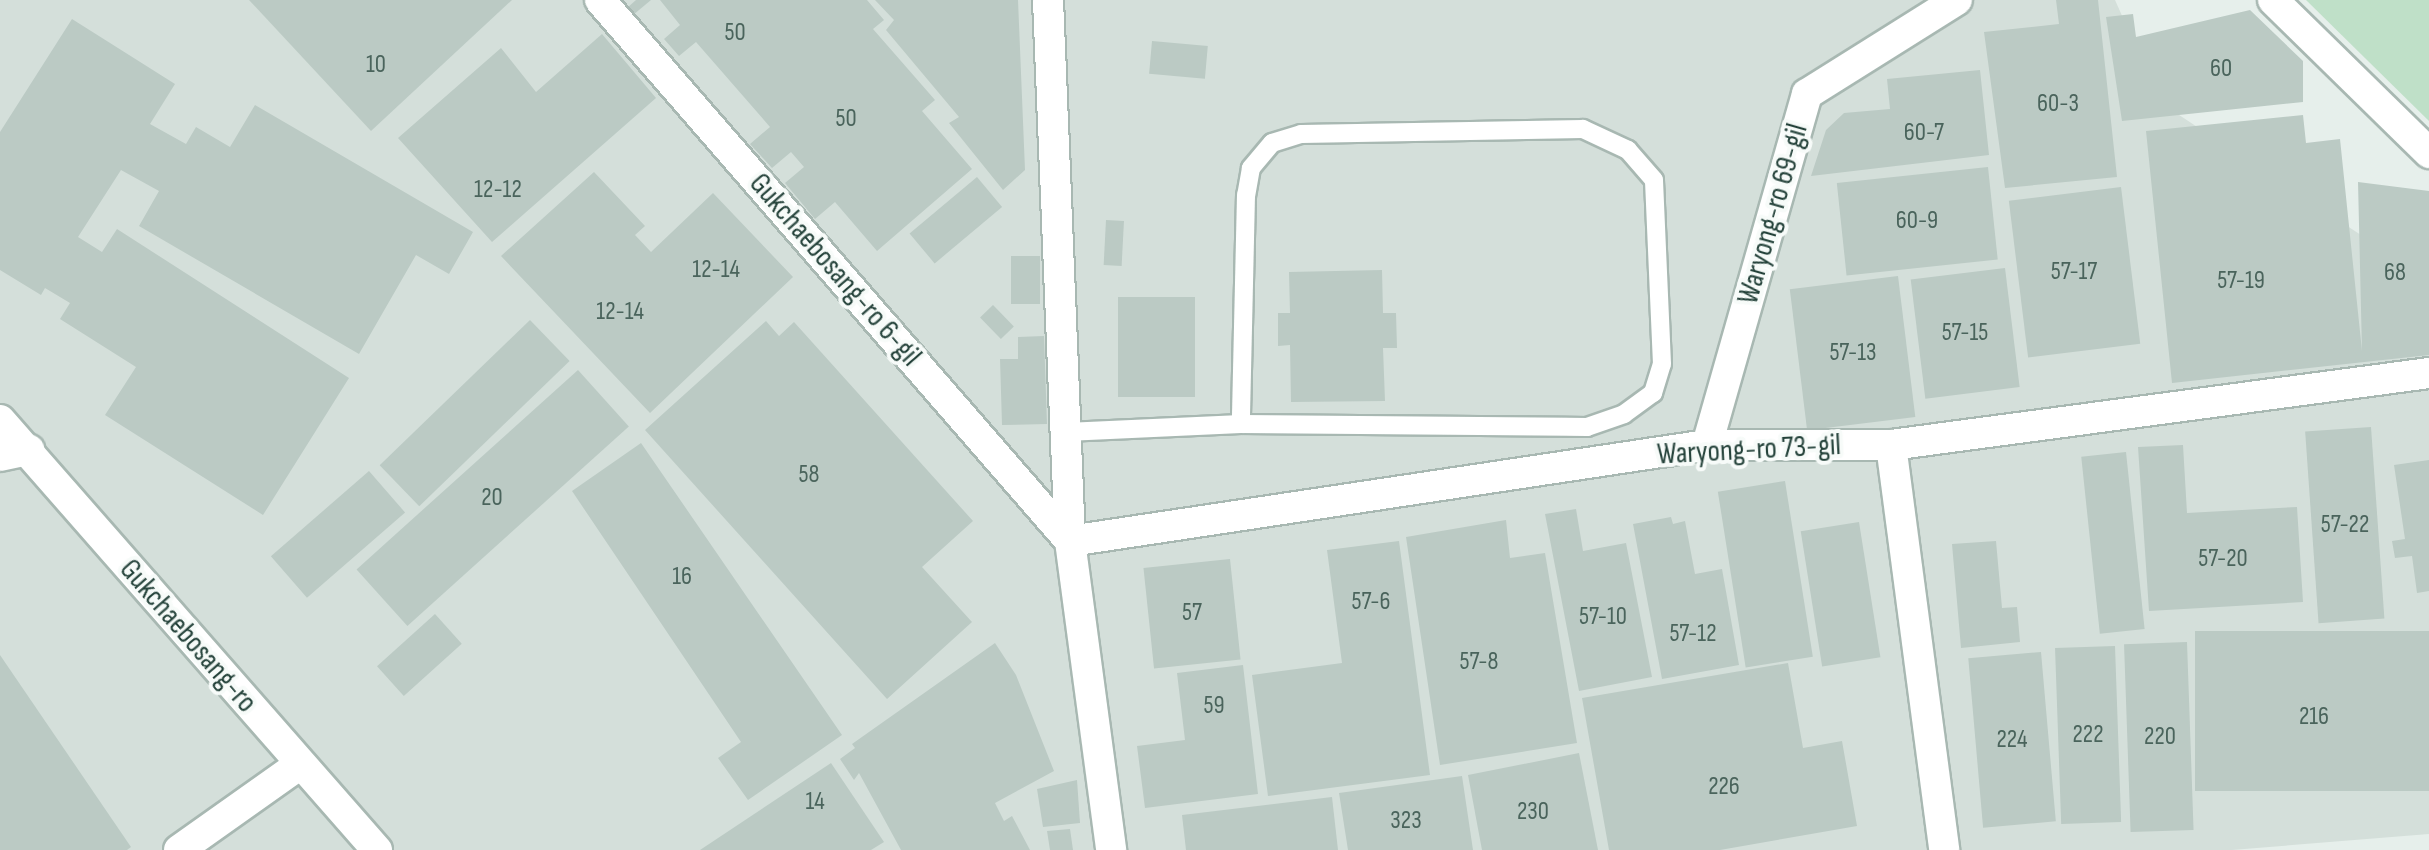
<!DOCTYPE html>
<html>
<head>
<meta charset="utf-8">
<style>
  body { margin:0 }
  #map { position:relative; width:2429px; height:850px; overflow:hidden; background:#e6efeb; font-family:"Sofia Sans Condensed",sans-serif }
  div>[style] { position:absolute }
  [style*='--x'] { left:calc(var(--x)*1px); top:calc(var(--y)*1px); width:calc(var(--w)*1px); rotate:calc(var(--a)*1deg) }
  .built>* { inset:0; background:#d4dfda }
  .green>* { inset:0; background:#bfe0c8 }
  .building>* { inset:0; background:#bbcac4; transform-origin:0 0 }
  .roads { filter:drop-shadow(2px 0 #a8b8b2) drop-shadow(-2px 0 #a8b8b2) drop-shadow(0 2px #a8b8b2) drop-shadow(0 -2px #a8b8b2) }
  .service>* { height:18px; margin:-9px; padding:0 9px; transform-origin:9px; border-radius:9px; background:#fff }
  .minor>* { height:30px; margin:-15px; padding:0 15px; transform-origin:15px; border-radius:15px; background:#fff }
  .tertiary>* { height:30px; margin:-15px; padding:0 15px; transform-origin:15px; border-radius:15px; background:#fff }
  .secondary>* { height:30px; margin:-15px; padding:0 15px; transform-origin:15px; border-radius:15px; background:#fff }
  span { translate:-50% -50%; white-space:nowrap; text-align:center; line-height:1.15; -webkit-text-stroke:8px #f7fbf9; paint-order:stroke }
  .number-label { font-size:25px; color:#4a645c }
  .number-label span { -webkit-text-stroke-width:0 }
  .street-label { font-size:30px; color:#24423a }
</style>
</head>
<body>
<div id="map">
  <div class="built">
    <i style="clip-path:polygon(0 0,2115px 0,2161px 103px,2429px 280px,2429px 834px,2232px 850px,0 850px)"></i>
  </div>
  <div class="green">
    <i style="clip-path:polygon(2306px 0,2429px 0,2429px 121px)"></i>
  </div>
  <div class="building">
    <i style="clip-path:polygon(249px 0,512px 0,371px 131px)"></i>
    <i style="clip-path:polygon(636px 0,651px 0,633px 15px,627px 8px)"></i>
    <i style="clip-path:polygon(660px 0,867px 0,884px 20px,873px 29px,935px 100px,922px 111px,972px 169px,877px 251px,835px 202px,815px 219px,785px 183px,804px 167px,791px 152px,772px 168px,750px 144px,770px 127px,696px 42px,679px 56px,664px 39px,680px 25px)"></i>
    <i style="clip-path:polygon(875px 0,1018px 0,1025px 170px,1003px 190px,949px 123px,959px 117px,886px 30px,894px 20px)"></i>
    <i style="clip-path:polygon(2056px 0,2098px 0,2117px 177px,2005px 188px,1984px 32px,2059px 24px)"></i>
    <i style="clip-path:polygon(2250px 10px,2303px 61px,2303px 102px,2122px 121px,2106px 17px,2133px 14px,2136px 37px)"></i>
    <i style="clip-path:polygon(72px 19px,175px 84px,150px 124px,186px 144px,196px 127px,230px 147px,255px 105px,473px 232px,449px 274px,416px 255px,359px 354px,139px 226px,159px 191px,121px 170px,78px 237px,102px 252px,117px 229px,349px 378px,263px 515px,105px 415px,136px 367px,60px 319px,70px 303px,45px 288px,41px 295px,0 270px,0 132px)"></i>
    <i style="clip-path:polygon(602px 34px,656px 98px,492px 242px,398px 138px,501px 48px,536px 92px)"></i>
    <i style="left:1152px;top:41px;width:56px;height:33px;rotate:5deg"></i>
    <i style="clip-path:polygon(1980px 70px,1989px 155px,1811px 176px,1826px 130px,1844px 113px,1890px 109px,1887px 79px)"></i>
    <i style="clip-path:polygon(2303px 115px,2306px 143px,2340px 139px,2362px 351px,2358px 182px,2429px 191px,2429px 355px,2172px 383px,2146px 131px)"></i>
    <i style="left:1988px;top:167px;width:93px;height:152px;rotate:84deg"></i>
    <i style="clip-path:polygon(594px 172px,645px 226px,635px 235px,651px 252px,713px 193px,793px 277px,650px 413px,501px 256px)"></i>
    <i style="left:977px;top:177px;width:39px;height:88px;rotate:50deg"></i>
    <i style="left:2121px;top:187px;width:158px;height:113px;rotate:83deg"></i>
    <i style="left:1106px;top:220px;width:18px;height:45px;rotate:3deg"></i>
    <i style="left:1011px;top:256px;width:29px;height:48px"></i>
    <i style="left:2005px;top:268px;width:120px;height:95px;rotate:83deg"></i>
    <i style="clip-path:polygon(1382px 270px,1383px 313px,1396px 313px,1397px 348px,1383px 348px,1385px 401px,1291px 402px,1290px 345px,1278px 346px,1278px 313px,1290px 313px,1289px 272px)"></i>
    <i style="left:1898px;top:276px;width:142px;height:109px;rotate:83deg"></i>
    <i style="left:1118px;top:297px;width:77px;height:100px"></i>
    <i style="left:993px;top:305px;width:30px;height:18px;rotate:46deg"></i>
    <i style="left:530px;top:320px;width:57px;height:209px;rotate:46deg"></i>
    <i style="clip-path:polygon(766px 321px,779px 336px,794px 322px,973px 521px,922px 567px,972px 622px,887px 699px,645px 430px)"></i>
    <i style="clip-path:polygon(1044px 336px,1047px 424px,1002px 425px,1000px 359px,1018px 359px,1018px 337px)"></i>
    <i style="left:578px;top:370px;width:76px;height:298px;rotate:48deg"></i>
    <i style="left:2371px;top:427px;width:192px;height:66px;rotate:86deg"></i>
    <i style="clip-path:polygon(641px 443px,842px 735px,748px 800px,718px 758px,741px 742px,572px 491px)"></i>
    <i style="clip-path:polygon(2183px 445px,2187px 513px,2297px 507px,2303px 602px,2149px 611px,2138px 447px)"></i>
    <i style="left:2126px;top:452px;width:178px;height:45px;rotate:84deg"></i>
    <i style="clip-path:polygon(2429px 460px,2429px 591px,2417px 593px,2412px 556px,2395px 558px,2392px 541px,2405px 539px,2394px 465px)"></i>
    <i style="left:369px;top:471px;width:55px;height:130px;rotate:49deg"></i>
    <i style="left:1785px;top:481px;width:178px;height:68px;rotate:81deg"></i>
    <i style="clip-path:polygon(1576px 509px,1583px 551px,1626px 543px,1652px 677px,1579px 691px,1545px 514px)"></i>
    <i style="clip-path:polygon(1671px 517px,1673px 524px,1685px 521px,1695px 574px,1722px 569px,1739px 665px,1662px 679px,1633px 524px)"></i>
    <i style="clip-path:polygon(1506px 520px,1510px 558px,1545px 553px,1577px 743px,1440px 765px,1406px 537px)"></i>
    <i style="left:1859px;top:522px;width:137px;height:59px;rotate:81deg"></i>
    <i style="clip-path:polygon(1399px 541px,1430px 775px,1268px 796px,1252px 675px,1342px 663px,1327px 550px)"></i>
    <i style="clip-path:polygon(1996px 541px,2002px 608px,2017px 607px,2020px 642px,1961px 648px,1952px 544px)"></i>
    <i style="left:1230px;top:559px;width:101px;height:87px;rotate:84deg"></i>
    <i style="left:435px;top:614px;width:40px;height:78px;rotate:48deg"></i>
    <i style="left:2429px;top:631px;width:160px;height:234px;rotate:90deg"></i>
    <i style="left:2187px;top:642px;width:188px;height:63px;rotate:88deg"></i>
    <i style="clip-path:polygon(995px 643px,1016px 675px,1054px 771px,995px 803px,1004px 821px,1012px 816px,1030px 850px,901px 850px,859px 773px,854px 780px,840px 759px,855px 748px,852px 744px)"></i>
    <i style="left:2115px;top:646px;width:176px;height:60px;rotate:88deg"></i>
    <i style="left:2041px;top:652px;width:170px;height:73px;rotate:85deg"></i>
    <i style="clip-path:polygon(0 655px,131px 847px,127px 850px,0 850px)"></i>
    <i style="clip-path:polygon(1788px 663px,1803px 748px,1842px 741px,1857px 826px,1720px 850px,1609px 850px,1582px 698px)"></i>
    <i style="clip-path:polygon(1243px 665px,1258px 794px,1145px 808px,1137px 746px,1185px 740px,1177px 673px)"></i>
    <i style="clip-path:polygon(1579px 753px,1598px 850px,1482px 850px,1468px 775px)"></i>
    <i style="clip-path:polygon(831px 763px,884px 842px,871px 850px,700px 850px)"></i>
    <i style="clip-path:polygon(1462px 776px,1473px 850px,1348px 850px,1339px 793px)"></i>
    <i style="clip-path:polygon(1077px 780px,1080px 823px,1043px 827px,1037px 789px)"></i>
    <i style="clip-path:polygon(1332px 797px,1338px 850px,1186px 850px,1182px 815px)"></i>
    <i style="clip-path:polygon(1070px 829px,1073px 850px,1050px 850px,1047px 831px)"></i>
  </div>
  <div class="roads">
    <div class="service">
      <i style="--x:1066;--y:432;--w:175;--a:-2.6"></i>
      <i style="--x:1241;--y:424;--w:346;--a:0.5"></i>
      <i style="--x:1587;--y:427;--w:39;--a:-19"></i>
      <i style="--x:1624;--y:414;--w:36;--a:-36"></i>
      <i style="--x:1653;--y:393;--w:30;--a:-73"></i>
      <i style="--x:1662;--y:364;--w:184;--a:-92.5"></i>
      <i style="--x:1654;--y:180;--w:40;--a:-131"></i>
      <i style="--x:1628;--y:150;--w:50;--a:-155"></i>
      <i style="--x:1583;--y:129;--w:282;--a:179"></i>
      <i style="--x:1301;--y:134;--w:30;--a:163"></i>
      <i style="--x:1272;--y:143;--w:33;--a:130"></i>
      <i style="--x:1251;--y:168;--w:27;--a:100"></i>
      <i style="--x:1246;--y:195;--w:229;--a:91.3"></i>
    </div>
    <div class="minor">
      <i style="--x:600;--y:0;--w:717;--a:49.02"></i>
      <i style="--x:1070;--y:541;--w:644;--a:-8.57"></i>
      <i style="--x:1707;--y:445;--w:184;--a:0"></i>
      <i style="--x:1891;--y:445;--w:543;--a:-7.62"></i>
      <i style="--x:1707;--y:445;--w:365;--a:-74.1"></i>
      <i style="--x:1807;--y:94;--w:177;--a:-32.1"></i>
      <i style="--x:1891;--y:445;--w:408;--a:82.5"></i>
      <i style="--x:0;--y:456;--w:30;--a:-12"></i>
      <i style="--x:179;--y:850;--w:147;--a:-35.3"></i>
    </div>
    <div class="tertiary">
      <i style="--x:1048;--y:0;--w:541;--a:87.67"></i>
      <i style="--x:1070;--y:541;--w:312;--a:82.4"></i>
      <i style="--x:2273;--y:0;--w:219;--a:44.4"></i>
    </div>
    <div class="secondary">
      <i style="--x:0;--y:420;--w:572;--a:48.76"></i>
    </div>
  </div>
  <div class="number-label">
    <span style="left:735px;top:33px">50</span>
    <span style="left:376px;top:65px">10</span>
    <span style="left:2221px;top:69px">60</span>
    <span style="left:2058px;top:104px">60-3</span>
    <span style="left:846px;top:119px">50</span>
    <span style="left:1924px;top:133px">60-7</span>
    <span style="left:498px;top:190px">12-12</span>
    <span style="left:1917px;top:221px">60-9</span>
    <span style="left:716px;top:270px">12-14</span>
    <span style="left:2074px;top:272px">57-17</span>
    <span style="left:2395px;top:273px">68</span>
    <span style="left:2241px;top:281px">57-19</span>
    <span style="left:620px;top:312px">12-14</span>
    <span style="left:1965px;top:333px">57-15</span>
    <span style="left:1853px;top:353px">57-13</span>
    <span style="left:809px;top:475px">58</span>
    <span style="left:492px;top:498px">20</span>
    <span style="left:2345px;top:525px">57-22</span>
    <span style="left:2223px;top:559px">57-20</span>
    <span style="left:682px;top:577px">16</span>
    <span style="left:1371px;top:602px">57-6</span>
    <span style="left:1192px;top:613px">57</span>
    <span style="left:1603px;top:617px">57-10</span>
    <span style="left:1693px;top:634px">57-12</span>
    <span style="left:1479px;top:662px">57-8</span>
    <span style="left:1214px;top:706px">59</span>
    <span style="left:2314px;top:717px">216</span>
    <span style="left:2088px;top:735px">222</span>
    <span style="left:2160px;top:737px">220</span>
    <span style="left:2012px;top:740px">224</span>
    <span style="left:1724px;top:787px">226</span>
    <span style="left:815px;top:802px">14</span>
    <span style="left:1533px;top:812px">230</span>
    <span style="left:1406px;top:821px">323</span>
  </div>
  <div class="street-label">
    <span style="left:1773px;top:214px;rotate:-74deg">Waryong-ro 69-gil</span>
    <span style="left:835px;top:270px;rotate:49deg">Gukchaebosang-ro 6-gil</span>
    <span style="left:1749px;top:450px;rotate:-3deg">Waryong-ro 73-gil</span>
    <span style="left:188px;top:636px;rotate:49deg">Gukchaebosang-ro</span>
  </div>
</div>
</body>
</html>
